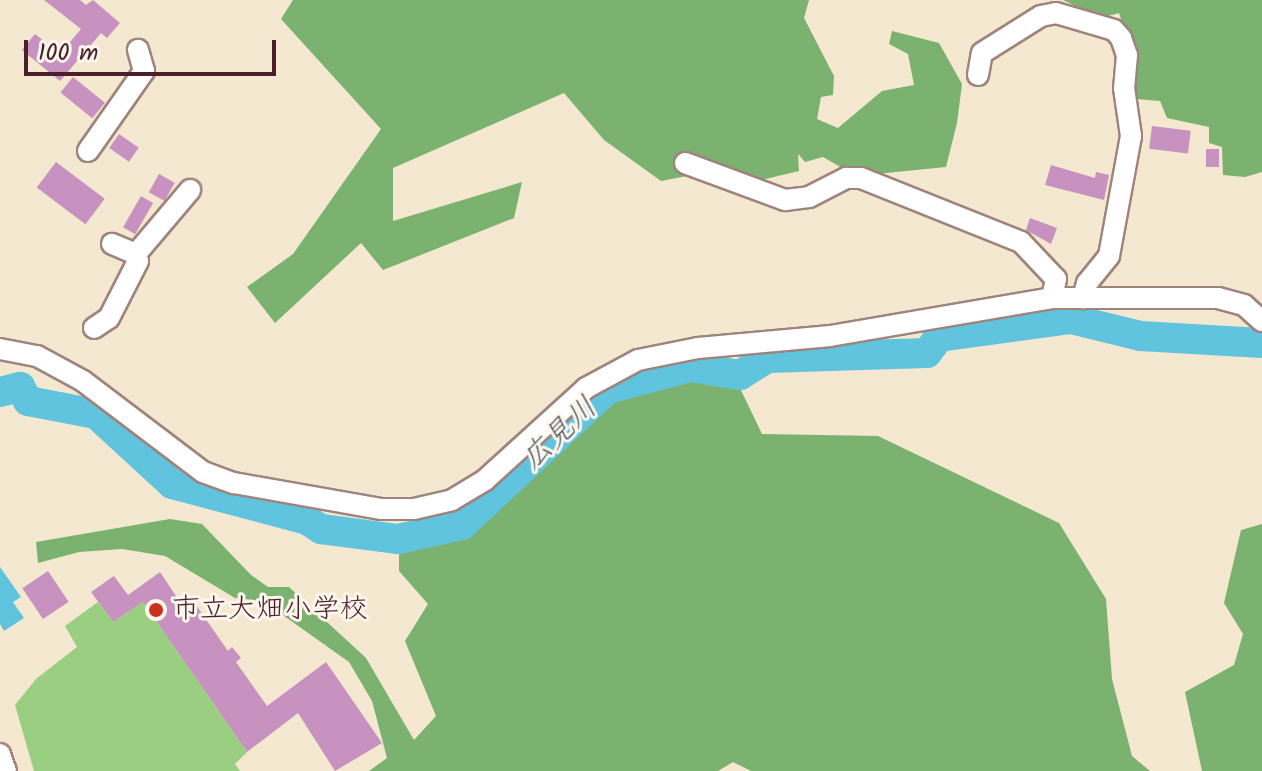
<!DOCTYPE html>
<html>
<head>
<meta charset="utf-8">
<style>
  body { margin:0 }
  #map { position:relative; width:1262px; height:771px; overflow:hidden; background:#f4e8d0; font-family:Kalam,"Klee One",sans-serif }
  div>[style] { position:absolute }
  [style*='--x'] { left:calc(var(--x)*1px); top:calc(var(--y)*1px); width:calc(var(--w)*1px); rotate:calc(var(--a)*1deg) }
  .green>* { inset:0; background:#9acf81 }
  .forest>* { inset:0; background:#7bb26f }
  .water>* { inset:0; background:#60c4de }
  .river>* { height:30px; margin:-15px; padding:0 15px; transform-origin:15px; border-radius:15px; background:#60c4de }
  .building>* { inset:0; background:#c792bf; transform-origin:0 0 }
  .roads { filter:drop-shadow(2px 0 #9f847e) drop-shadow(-2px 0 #9f847e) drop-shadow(0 2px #9f847e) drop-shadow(0 -2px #9f847e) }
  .minor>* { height:20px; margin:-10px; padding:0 10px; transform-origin:10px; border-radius:10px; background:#fff }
  .dots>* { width:22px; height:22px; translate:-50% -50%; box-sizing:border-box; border:4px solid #fbf7ec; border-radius:50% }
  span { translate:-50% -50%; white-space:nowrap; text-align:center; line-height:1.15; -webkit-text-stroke:6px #fbf7ec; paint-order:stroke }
  .poi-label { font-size:28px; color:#4a1f2b }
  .left { translate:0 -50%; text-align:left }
  .water-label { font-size:30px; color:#52596a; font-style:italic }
  .scale { position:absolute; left:24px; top:40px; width:252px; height:36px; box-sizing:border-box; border:4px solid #4a1f2b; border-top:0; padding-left:10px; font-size:24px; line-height:28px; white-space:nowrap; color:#4a1f2b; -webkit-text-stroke:6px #fbf7ec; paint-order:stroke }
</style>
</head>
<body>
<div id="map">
  <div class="green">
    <i style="clip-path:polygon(98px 602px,113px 622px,143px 602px,247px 752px,235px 764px,240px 771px,34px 771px,15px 705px,36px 679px,77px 647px,65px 626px)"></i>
  </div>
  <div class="forest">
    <i style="clip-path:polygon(293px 0,809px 0,804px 18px,834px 76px,833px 95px,821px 97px,817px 119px,838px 128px,882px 91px,914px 85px,908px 54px,889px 44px,892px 31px,939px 43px,962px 84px,957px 123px,946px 167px,856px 176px,823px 157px,805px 162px,798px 154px,799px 171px,753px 182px,723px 169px,661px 181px,604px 140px,564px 93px,393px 168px,393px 221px,522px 182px,514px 218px,383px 270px,361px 243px,275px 323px,247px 287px,293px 254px,381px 129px,281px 19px)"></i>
    <i style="clip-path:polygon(1063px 0,1262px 0,1262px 172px,1245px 177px,1223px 175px,1222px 147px,1209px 143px,1209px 127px,1167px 118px,1160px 101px,1136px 99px,1130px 47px,1119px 13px,1100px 18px)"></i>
    <i style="clip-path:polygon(684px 376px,738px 384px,762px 434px,878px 436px,1059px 523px,1106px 599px,1112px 679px,1132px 756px,1150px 771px,751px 771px,733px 762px,718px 771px,369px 771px,387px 758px,372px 701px,349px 662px,263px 601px,235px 598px,165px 556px,122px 549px,79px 552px,38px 563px,36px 542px,170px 519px,202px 524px,251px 575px,268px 587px,289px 587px,366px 658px,414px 740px,436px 716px,405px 641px,428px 604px,399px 571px,399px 551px,446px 541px,476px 525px,609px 400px)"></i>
    <i style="clip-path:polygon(1262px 524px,1262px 771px,1202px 771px,1185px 692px,1234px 665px,1243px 634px,1224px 603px,1241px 530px)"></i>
  </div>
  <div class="water">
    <i style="clip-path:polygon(0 567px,21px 597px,13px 602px,24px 618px,4px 631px,0 624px)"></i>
  </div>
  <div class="river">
    <i style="--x:0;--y:392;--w:21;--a:-14"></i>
    <i style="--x:20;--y:387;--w:16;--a:60"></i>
    <i style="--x:28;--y:401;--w:69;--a:10.8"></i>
    <i style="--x:96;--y:414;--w:103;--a:42.6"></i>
    <i style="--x:172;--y:484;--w:140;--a:14.9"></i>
    <i style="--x:307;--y:520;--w:17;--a:33"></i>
    <i style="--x:321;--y:529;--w:78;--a:7.4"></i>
    <i style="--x:398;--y:539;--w:66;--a:-12.3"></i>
    <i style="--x:462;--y:525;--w:200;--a:-43"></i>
    <i style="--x:608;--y:389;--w:85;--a:-15"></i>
    <i style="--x:690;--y:367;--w:51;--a:9.1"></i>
    <i style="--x:740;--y:375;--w:32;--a:-32"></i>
    <i style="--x:767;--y:358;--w:160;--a:-1.8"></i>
    <i style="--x:927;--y:353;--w:20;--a:-53"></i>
    <i style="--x:939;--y:337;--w:133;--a:-7.8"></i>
    <i style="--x:1071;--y:319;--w:71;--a:13.8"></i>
    <i style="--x:1140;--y:336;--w:122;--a:3.3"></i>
  </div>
  <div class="building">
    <i style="clip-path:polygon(44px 0,80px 0,86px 5px,93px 0,120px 23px,107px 38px,101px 33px,60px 81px,22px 50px,35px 34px,60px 54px,81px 29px)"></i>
    <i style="left:73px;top:77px;width:41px;height:20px;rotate:39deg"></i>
    <i style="left:1152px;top:126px;width:39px;height:23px;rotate:7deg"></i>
    <i style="left:119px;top:134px;width:24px;height:17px;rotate:35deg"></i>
    <i style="left:1206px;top:149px;width:13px;height:18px"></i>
    <i style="left:56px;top:162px;width:61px;height:32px;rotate:37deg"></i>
    <i style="clip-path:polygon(1051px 165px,1095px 178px,1096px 172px,1109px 175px,1104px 200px,1045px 185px)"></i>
    <i style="left:159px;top:174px;width:18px;height:21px;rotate:29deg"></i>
    <i style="left:141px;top:196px;width:14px;height:36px;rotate:30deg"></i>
    <i style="clip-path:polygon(1030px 218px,1057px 228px,1051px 244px,1026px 230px)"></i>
    <i style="left:48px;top:571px;width:37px;height:31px;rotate:56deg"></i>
    <i style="clip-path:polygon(160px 572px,180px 602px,189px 595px,228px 651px,232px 647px,241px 658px,236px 662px,267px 706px,326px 662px,382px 743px,335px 771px,298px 713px,247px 752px,143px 602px,113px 622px,91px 592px,114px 576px,128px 595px)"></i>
  </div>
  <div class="roads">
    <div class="minor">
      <i style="--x:978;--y:75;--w:22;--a:-80"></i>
      <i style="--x:982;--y:53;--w:70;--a:-32.1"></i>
      <i style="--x:1041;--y:16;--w:15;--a:-11"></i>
      <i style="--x:1056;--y:13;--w:60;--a:16.3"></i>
      <i style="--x:1114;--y:30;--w:11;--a:49"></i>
      <i style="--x:1121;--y:38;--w:18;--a:71"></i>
      <i style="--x:1127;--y:55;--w:33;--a:95"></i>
      <i style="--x:1124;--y:88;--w:49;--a:81.7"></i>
      <i style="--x:1131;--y:136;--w:122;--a:100.4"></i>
      <i style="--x:1109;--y:256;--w:35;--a:129"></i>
      <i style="--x:1087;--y:283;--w:16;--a:105"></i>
      <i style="--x:88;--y:151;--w:98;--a:-55"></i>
      <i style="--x:144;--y:71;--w:22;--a:-106"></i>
      <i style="--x:685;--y:163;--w:107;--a:20.3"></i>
      <i style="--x:785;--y:200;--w:24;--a:-7"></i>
      <i style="--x:809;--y:197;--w:42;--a:-27.2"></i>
      <i style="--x:846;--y:178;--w:15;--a:0"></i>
      <i style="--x:861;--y:178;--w:172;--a:21.8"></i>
      <i style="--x:1021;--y:242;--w:51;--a:46.6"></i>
      <i style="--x:1056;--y:279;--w:19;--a:102"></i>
      <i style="--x:136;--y:254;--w:84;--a:-49.8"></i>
      <i style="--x:94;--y:328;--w:18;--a:-34"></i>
      <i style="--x:109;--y:318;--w:64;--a:-63"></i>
      <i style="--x:138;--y:261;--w:7;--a:-106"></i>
      <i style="--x:136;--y:254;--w:26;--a:-157"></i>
      <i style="--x:0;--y:349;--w:38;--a:11"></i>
      <i style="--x:37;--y:356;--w:52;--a:28.5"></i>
      <i style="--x:83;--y:381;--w:151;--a:37.2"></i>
      <i style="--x:203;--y:472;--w:33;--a:20"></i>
      <i style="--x:234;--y:483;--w:150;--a:10"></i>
      <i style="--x:382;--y:509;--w:32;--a:0"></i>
      <i style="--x:414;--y:509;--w:39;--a:-13"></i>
      <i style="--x:452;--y:500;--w:39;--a:-31"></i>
      <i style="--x:485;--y:480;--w:137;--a:-42.3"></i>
      <i style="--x:586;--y:388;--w:59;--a:-28.3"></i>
      <i style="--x:638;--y:360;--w:61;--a:-11.3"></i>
      <i style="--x:698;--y:348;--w:133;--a:-5.2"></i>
      <i style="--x:830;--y:336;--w:225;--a:-9.7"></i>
      <i style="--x:1052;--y:298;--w:166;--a:0"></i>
      <i style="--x:1218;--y:298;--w:27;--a:15"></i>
      <i style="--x:1244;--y:305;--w:24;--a:42"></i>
      <i style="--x:0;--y:754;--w:18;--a:71"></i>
    </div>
  </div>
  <div class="dots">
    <i style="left:156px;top:610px;background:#c8321e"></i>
  </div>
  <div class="poi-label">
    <span class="left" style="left:172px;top:610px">市立大畑小学校</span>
  </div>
  <div class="water-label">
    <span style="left:560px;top:434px;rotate:-43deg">広見川</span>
  </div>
  <div class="scale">100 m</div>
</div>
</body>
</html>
